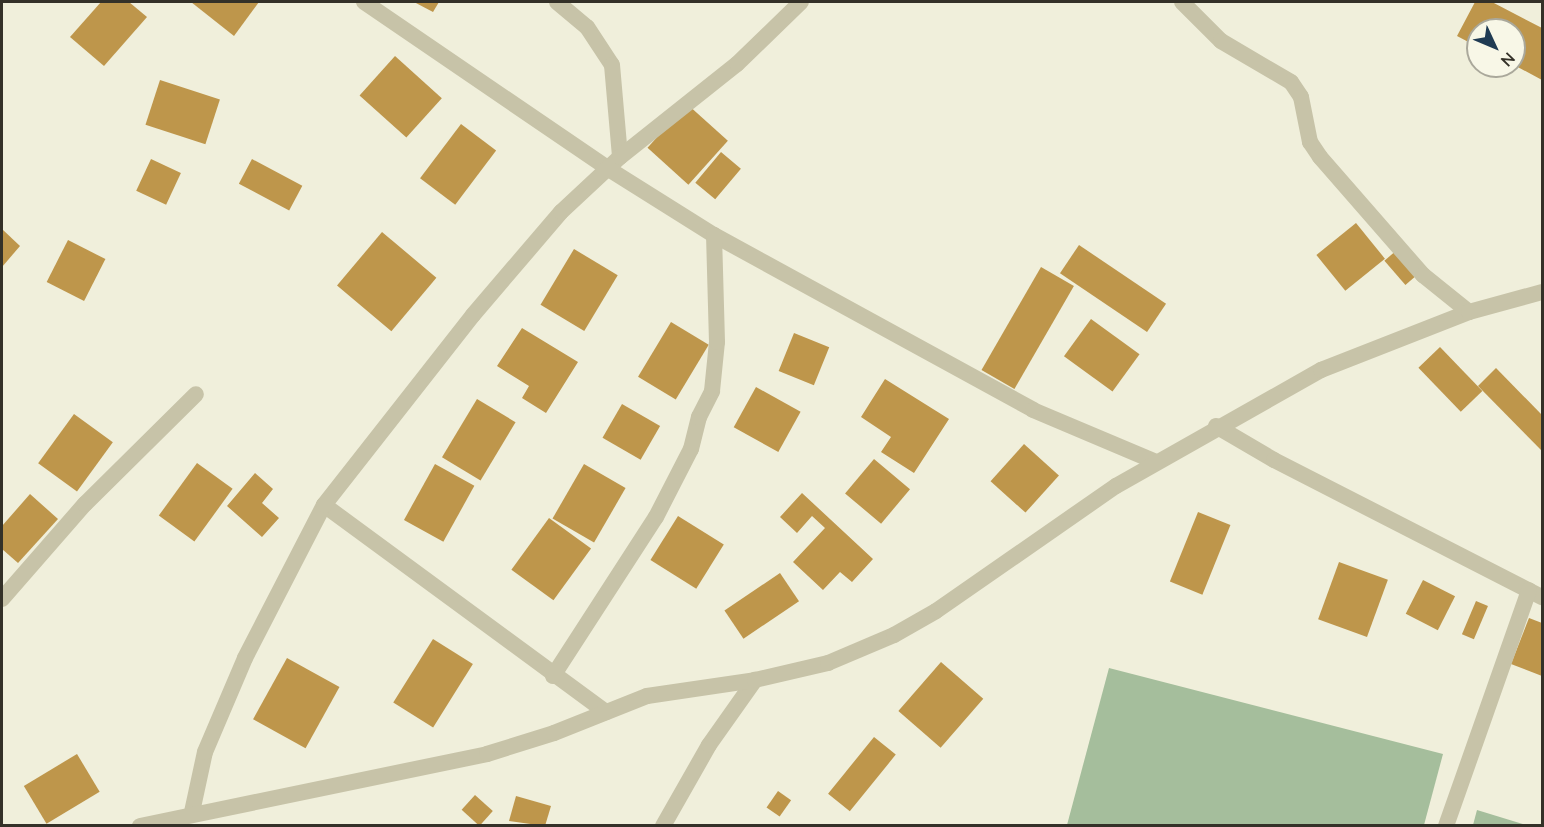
<!DOCTYPE html>
<html>
<head>
<meta charset="utf-8">
<style>
  body { margin:0 }
  #map { position:relative; width:1544px; height:827px; overflow:hidden; background:#f0efdb; font-family:"Nunito Sans",sans-serif }
  div>[style] { position:absolute }
  [style*='--x'] { left:calc(var(--x)*1px); top:calc(var(--y)*1px); width:calc(var(--w)*1px); rotate:calc(var(--a)*1deg) }
  .green>* { inset:0; background:#a5be9c }
  .building>* { inset:0; background:#be964b; transform-origin:0 0 }
  .minor>* { height:16px; margin:-8px; padding:0 8px; transform-origin:8px; border-radius:8px; background:#c7c3a8 }
  .tertiary>* { height:16px; margin:-8px; padding:0 8px; transform-origin:8px; border-radius:8px; background:#c7c3a8 }
  span { translate:-50% -50%; white-space:nowrap; text-align:center; line-height:1.15; -webkit-text-stroke:4.5px #f8f7e7; paint-order:stroke }
  .frame { position:absolute; inset:0; border:3px solid #343128; pointer-events:none }
  .north { position:absolute; left:1466px; top:18px; width:60px; height:60px; box-sizing:border-box; background:#f8f7e7; border:2px solid #aaa89b; border-radius:50%; rotate:134deg; font-size:16px; font-weight:700; line-height:24px; text-align:center; color:#343128 }
  .north::after { content:''; display:block; margin:auto; width:21px; height:27px; background:#203b53; clip-path:polygon(50% 0,100% 100%,50% 72%,0 100%) }
</style>
</head>
<body>
<div id="map">
  <div class="green">
    <i style="clip-path:polygon(1109px 668px,1443px 754px,1424px 825px,1067px 825px)"></i>
    <i style="clip-path:polygon(1477px 810px,1526px 825px,1473px 825px)"></i>
  </div>
  <div class="building">
    <i style="clip-path:polygon(101px 2px,129px 2px,147px 17px,104px 66px,70px 37px)"></i>
    <i style="clip-path:polygon(191px 2px,259px 2px,234px 36px)"></i>
    <i style="clip-path:polygon(414px 2px,439px 2px,433px 12px)"></i>
    <i style="clip-path:polygon(1475px 2px,1492px 2px,1542px 28px,1542px 80px,1514px 65px,1514px 30px,1478px 30px,1478px 47px,1457px 36px)"></i>
    <i style="left:395px;top:56px;width:63px;height:53px;rotate:42deg"></i>
    <i style="left:160px;top:80px;width:63px;height:47px;rotate:18deg"></i>
    <i style="left:687px;top:104px;width:55px;height:59px;rotate:42deg"></i>
    <i style="left:461px;top:124px;width:44px;height:68px;rotate:37deg"></i>
    <i style="left:721px;top:152px;width:26px;height:40px;rotate:40deg"></i>
    <i style="left:151px;top:159px;width:33px;height:35px;rotate:25deg"></i>
    <i style="left:252px;top:159px;width:57px;height:28px;rotate:28deg"></i>
    <i style="left:1356px;top:223px;width:46px;height:51px;rotate:51deg"></i>
    <i style="clip-path:polygon(2px 229px,20px 246px,2px 267px)"></i>
    <i style="left:382px;top:232px;width:71px;height:70px;rotate:40deg"></i>
    <i style="left:68px;top:240px;width:42px;height:47px;rotate:27deg"></i>
    <i style="left:1079px;top:245px;width:105px;height:34px;rotate:34deg"></i>
    <i style="left:574px;top:249px;width:51px;height:65px;rotate:31deg"></i>
    <i style="left:1398px;top:249px;width:32px;height:18px;rotate:49deg"></i>
    <i style="left:1041px;top:267px;width:38px;height:119px;rotate:30deg"></i>
    <i style="left:1091px;top:319px;width:60px;height:46px;rotate:36deg"></i>
    <i style="left:671px;top:322px;width:44px;height:64px;rotate:31deg"></i>
    <i style="clip-path:polygon(522px 328px,578px 362px,546px 413px,522px 398px,529px 386px,497px 366px)"></i>
    <i style="left:794px;top:333px;width:38px;height:41px;rotate:22deg"></i>
    <i style="left:1440px;top:347px;width:61px;height:30px;rotate:46deg"></i>
    <i style="clip-path:polygon(1496px 368px,1542px 415px,1542px 451px,1478px 386px)"></i>
    <i style="clip-path:polygon(885px 379px,949px 419px,914px 473px,881px 452px,891px 437px,861px 417px)"></i>
    <i style="left:756px;top:387px;width:51px;height:46px;rotate:29deg"></i>
    <i style="left:477px;top:399px;width:45px;height:68px;rotate:31deg"></i>
    <i style="left:622px;top:404px;width:44px;height:39px;rotate:30deg"></i>
    <i style="left:74px;top:414px;width:48px;height:61px;rotate:36deg"></i>
    <i style="left:1024px;top:444px;width:47px;height:50px;rotate:42deg"></i>
    <i style="left:874px;top:459px;width:47px;height:45px;rotate:40deg"></i>
    <i style="left:197px;top:463px;width:44px;height:65px;rotate:36deg"></i>
    <i style="left:435px;top:464px;width:45px;height:64px;rotate:29deg"></i>
    <i style="left:584px;top:464px;width:48px;height:63px;rotate:30deg"></i>
    <i style="clip-path:polygon(255px 473px,273px 489px,262px 503px,279px 518px,262px 537px,227px 506px)"></i>
    <i style="clip-path:polygon(802px 493px,873px 559px,852px 582px,840px 572px,823px 590px,793px 562px,825px 528px,812px 516px,797px 533px,780px 517px)"></i>
    <i style="clip-path:polygon(30px 494px,58px 519px,18px 563px,2px 549px,2px 526px)"></i>
    <i style="left:1198px;top:512px;width:35px;height:75px;rotate:22deg"></i>
    <i style="left:678px;top:516px;width:54px;height:52px;rotate:32deg"></i>
    <i style="left:549px;top:518px;width:52px;height:64px;rotate:36deg"></i>
    <i style="left:1339px;top:562px;width:52px;height:61px;rotate:20deg"></i>
    <i style="left:780px;top:573px;width:34px;height:67px;rotate:56deg"></i>
    <i style="left:1423px;top:580px;width:36px;height:38px;rotate:27deg"></i>
    <i style="left:1476px;top:601px;width:13px;height:36px;rotate:23deg"></i>
    <i style="clip-path:polygon(1529px 618px,1542px 623px,1542px 676px,1511px 664px)"></i>
    <i style="left:433px;top:639px;width:47px;height:75px;rotate:32deg"></i>
    <i style="left:287px;top:658px;width:60px;height:70px;rotate:29deg"></i>
    <i style="left:941px;top:662px;width:56px;height:65px;rotate:41deg"></i>
    <i style="left:874px;top:737px;width:28px;height:73px;rotate:39deg"></i>
    <i style="left:77px;top:754px;width:44px;height:62px;rotate:59deg"></i>
    <i style="left:778px;top:791px;width:16px;height:20px;rotate:35deg"></i>
    <i style="left:475px;top:795px;width:24px;height:20px;rotate:42deg"></i>
    <i style="clip-path:polygon(516px 796px,551px 806px,545px 826px,509px 821px)"></i>
  </div>
  <div class="minor">
    <i style="--x:364;--y:2;--w:294;--a:34.3"></i>
    <i style="--x:607;--y:168;--w:126;--a:32.1"></i>
    <i style="--x:714;--y:235;--w:364;--a:28.7"></i>
    <i style="--x:1033;--y:410;--w:134;--a:22.9"></i>
    <i style="--x:557;--y:2;--w:39;--a:40"></i>
    <i style="--x:587;--y:27;--w:45;--a:56.7"></i>
    <i style="--x:612;--y:65;--w:92;--a:85"></i>
    <i style="--x:1182;--y:2;--w:55;--a:45"></i>
    <i style="--x:1221;--y:41;--w:81;--a:30.4"></i>
    <i style="--x:1291;--y:82;--w:18;--a:56"></i>
    <i style="--x:1301;--y:97;--w:46;--a:78.7"></i>
    <i style="--x:1310;--y:142;--w:18;--a:56"></i>
    <i style="--x:1320;--y:157;--w:157;--a:48.9"></i>
    <i style="--x:1423;--y:275;--w:59;--a:38.8"></i>
    <i style="--x:1216;--y:426;--w:67;--a:30.4"></i>
    <i style="--x:1274;--y:460;--w:301;--a:27.1"></i>
    <i style="--x:324;--y:505;--w:350;--a:36.3"></i>
    <i style="--x:2;--y:599;--w:126;--a:-48.9"></i>
    <i style="--x:85;--y:504;--w:156;--a:-44.7"></i>
    <i style="--x:553;--y:676;--w:189;--a:-57.1"></i>
    <i style="--x:656;--y:517;--w:76;--a:-62.8"></i>
    <i style="--x:691;--y:449;--w:33;--a:-76"></i>
    <i style="--x:699;--y:417;--w:29;--a:-63"></i>
    <i style="--x:712;--y:391;--w:49;--a:-84.2"></i>
    <i style="--x:717;--y:342;--w:107;--a:-91.6"></i>
    <i style="--x:192;--y:812;--w:61;--a:-77.8"></i>
    <i style="--x:205;--y:752;--w:102;--a:-66.9"></i>
    <i style="--x:245;--y:658;--w:172;--a:-62.7"></i>
    <i style="--x:324;--y:505;--w:241;--a:-51.9"></i>
    <i style="--x:473;--y:315;--w:135;--a:-49.5"></i>
    <i style="--x:561;--y:212;--w:81;--a:-43"></i>
    <i style="--x:620;--y:157;--w:149;--a:-38.5"></i>
    <i style="--x:737;--y:64;--w:89;--a:-44.1"></i>
    <i style="--x:663;--y:826;--w:93;--a:-60.4"></i>
    <i style="--x:709;--y:745;--w:80;--a:-54.7"></i>
    <i style="--x:1446;--y:826;--w:250;--a:-70.6"></i>
  </div>
  <div class="tertiary">
    <i style="--x:140;--y:826;--w:354;--a:-11.7"></i>
    <i style="--x:487;--y:754;--w:70;--a:-17.4"></i>
    <i style="--x:554;--y:733;--w:100;--a:-21.7"></i>
    <i style="--x:647;--y:696;--w:109;--a:-8.4"></i>
    <i style="--x:755;--y:680;--w:75;--a:-13.1"></i>
    <i style="--x:828;--y:663;--w:72;--a:-23"></i>
    <i style="--x:894;--y:635;--w:48;--a:-29.7"></i>
    <i style="--x:936;--y:611;--w:219;--a:-34.8"></i>
    <i style="--x:1116;--y:486;--w:236;--a:-29.5"></i>
    <i style="--x:1321;--y:370;--w:159;--a:-21.4"></i>
    <i style="--x:1469;--y:312;--w:76;--a:-15.3"></i>
  </div>
  <div class="frame"></div>
  <div class="north">N</div>
</div>
</body>
</html>
